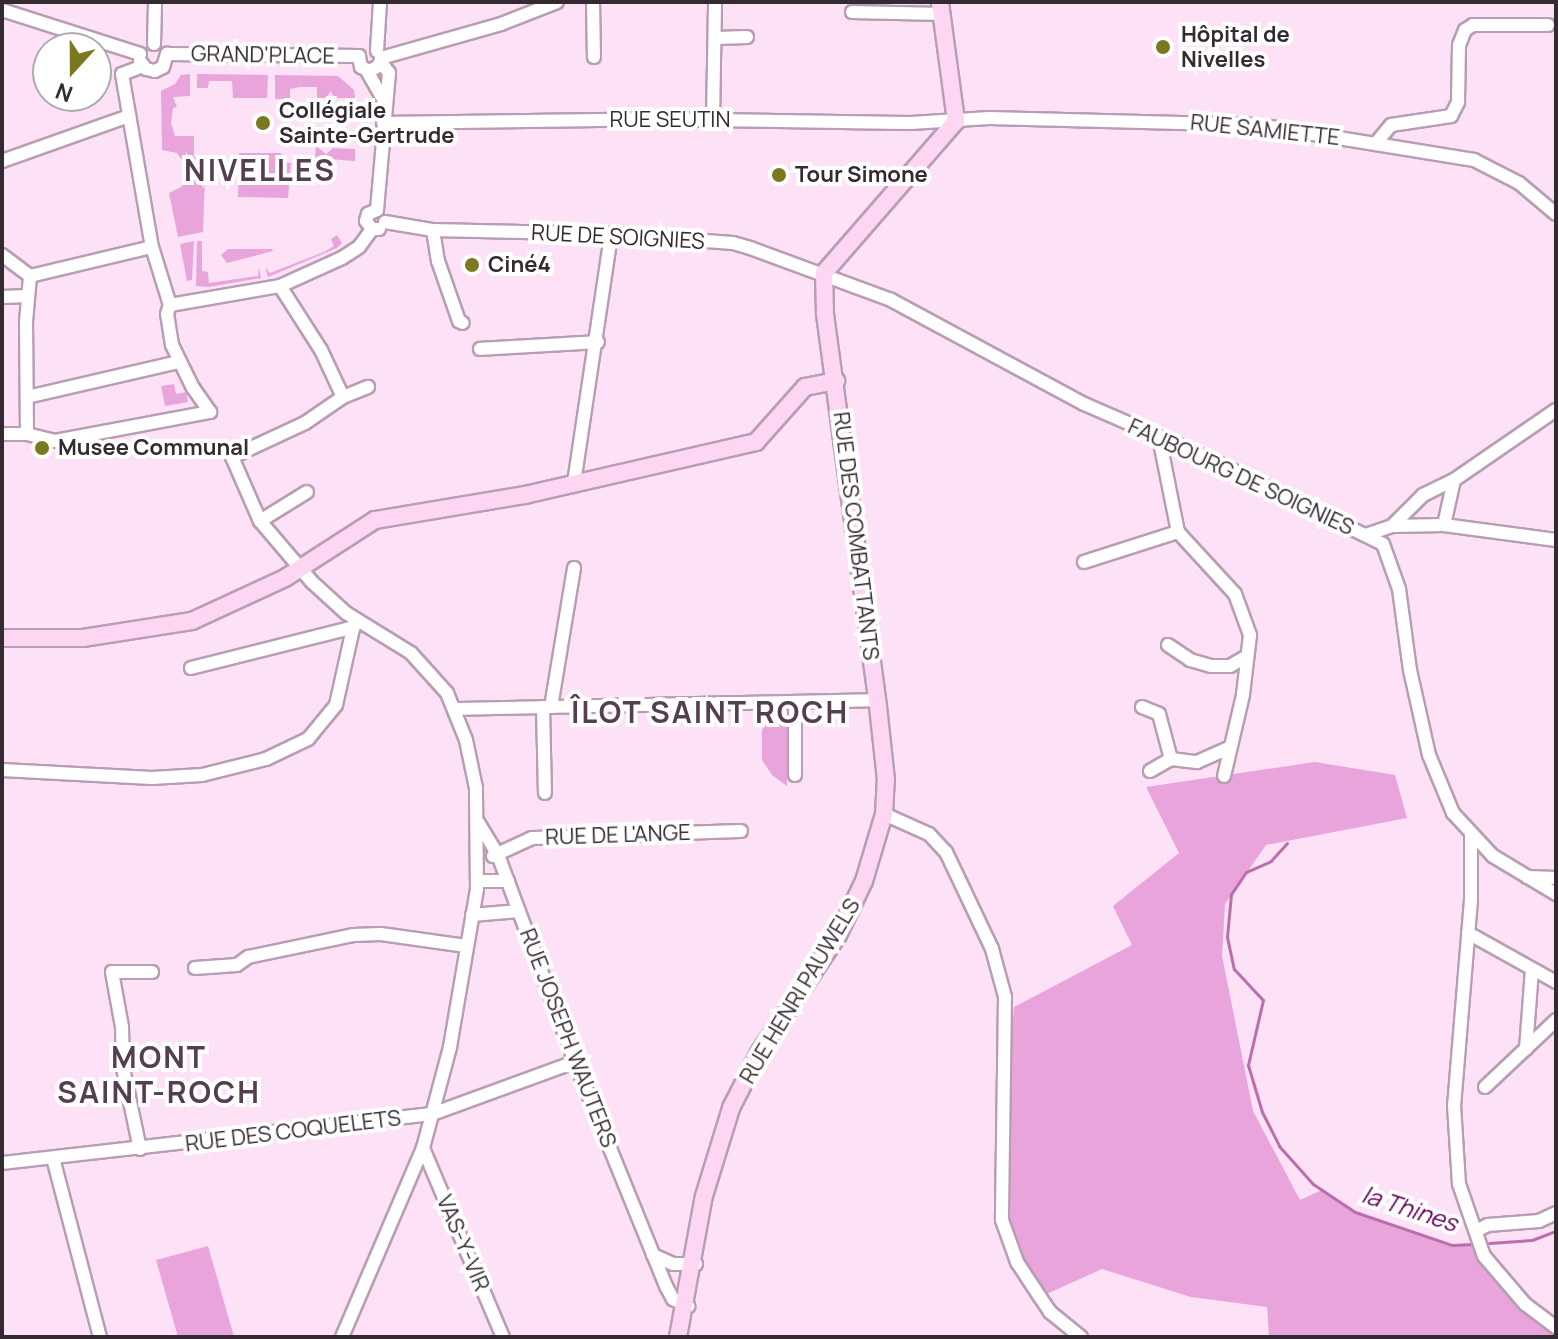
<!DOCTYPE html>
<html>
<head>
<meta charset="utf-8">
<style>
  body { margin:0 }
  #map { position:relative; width:1558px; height:1339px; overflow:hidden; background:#fde1f6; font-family:Manrope,sans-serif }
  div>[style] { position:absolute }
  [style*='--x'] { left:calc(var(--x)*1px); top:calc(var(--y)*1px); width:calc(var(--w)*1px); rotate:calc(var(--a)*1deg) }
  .green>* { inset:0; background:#e9a4db }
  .stream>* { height:3px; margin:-1.5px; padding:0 1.5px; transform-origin:1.5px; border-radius:1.5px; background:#ba6eab }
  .roads { filter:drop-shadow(2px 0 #b89eb2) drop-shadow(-2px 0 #b89eb2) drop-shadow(0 2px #b89eb2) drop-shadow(0 -2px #b89eb2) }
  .minor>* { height:12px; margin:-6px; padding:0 6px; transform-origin:6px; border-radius:6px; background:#fff }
  .major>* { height:16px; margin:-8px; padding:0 8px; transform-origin:8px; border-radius:8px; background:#fdd6f4 }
  .dots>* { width:22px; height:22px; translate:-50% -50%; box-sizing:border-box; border:4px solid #fff; border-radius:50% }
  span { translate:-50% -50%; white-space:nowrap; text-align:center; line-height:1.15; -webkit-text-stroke:8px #fff; paint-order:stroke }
  .poi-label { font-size:22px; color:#342a31; font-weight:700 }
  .left { translate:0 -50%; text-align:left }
  .street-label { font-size:22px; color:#342a31 }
  .water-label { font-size:24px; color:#640059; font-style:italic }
  .district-label { font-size:30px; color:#543e4f; font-weight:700; letter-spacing:2px }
  .frame { position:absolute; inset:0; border:4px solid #342a31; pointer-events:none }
  .north { position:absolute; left:32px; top:32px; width:80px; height:80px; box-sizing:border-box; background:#fff; border:2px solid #aeaaad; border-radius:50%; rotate:201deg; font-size:22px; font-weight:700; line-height:32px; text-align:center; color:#342a31 }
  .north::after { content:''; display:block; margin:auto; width:28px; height:36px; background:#7b7920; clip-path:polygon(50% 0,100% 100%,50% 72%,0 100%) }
</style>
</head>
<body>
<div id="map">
  <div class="green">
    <i style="clip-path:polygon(190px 74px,190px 96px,173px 97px,177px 107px,173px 108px,171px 123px,175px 136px,194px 136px,194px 157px,202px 158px,201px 167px,187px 167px,177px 153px,162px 150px,161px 91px,175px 84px,181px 75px)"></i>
    <i style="clip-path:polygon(197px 74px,268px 75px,267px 98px,233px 98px,232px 81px,209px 81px,208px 88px,197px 88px)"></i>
    <i style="clip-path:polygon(275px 75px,338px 76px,354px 90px,355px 98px,334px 98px,331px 91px,326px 98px,317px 99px,317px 87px,300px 87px,290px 89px,290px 99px,275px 99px)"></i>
    <i style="clip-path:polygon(316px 146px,326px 154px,333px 148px,355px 149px,355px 161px,315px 158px)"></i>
    <i style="clip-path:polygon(239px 153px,281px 153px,281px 162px,291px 163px,288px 198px,238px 197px)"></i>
    <i style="clip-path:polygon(187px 177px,205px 177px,203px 232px,178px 237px,169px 193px,181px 187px)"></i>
    <i style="clip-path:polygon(337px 235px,342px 243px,337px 248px,268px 277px,265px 267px,270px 273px,324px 252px,334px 246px,331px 239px)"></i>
    <i style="clip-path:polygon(194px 241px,192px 280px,187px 281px,180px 244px)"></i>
    <i style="clip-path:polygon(197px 241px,202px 241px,202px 271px,208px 272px,209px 283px,258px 276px,259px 268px,261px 278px,209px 287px,196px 286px)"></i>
    <i style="clip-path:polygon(228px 249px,272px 249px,273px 251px,227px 263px,221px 255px)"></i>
    <i style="clip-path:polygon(174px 384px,176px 394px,186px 392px,188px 402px,165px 406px,161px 386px)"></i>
    <i style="clip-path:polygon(768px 721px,787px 721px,787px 786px,772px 775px,762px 760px,762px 730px)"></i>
    <i style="clip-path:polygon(1315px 762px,1395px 775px,1407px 818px,1266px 845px,1225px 904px,1222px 956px,1253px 1111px,1300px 1200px,1322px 1190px,1355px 1212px,1399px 1229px,1452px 1245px,1473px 1244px,1525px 1304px,1556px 1327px,1556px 1337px,1269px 1337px,1267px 1307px,1191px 1297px,1102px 1269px,1040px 1297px,1008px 1241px,1003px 1121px,1014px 1007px,1132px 945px,1113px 906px,1179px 853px,1146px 787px)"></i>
    <i style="clip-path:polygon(208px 1246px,234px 1337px,178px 1337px,156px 1260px)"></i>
  </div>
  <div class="stream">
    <i style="--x:1287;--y:843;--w:24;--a:132"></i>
    <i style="--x:1271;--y:861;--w:27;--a:156"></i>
    <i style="--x:1246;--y:872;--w:27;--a:124"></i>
    <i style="--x:1231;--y:894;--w:43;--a:95.3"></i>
    <i style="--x:1227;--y:937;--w:33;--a:78"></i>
    <i style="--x:1234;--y:969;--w:42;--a:46.9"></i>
    <i style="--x:1263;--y:1000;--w:67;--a:103"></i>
    <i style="--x:1248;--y:1065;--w:49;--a:73.4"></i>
    <i style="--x:1262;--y:1112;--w:38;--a:63"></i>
    <i style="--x:1279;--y:1146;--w:51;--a:48.2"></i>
    <i style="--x:1313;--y:1184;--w:50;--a:33.7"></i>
    <i style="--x:1355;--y:1212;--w:102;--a:18.8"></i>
    <i style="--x:1452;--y:1245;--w:21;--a:-3"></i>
    <i style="--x:1489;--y:1243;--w:43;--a:-4"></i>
    <i style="--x:1532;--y:1240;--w:26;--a:-21"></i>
  </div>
  <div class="roads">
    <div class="minor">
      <i style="--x:593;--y:2;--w:55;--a:89"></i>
      <i style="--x:2;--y:10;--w:145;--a:17.7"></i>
      <i style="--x:852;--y:12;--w:90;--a:1.3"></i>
      <i style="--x:717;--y:38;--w:30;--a:-2"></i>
      <i style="--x:154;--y:44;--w:42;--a:-88.6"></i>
      <i style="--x:377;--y:51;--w:49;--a:-86.5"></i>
      <i style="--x:167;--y:54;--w:192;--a:0.6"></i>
      <i style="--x:359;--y:56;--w:11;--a:80"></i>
      <i style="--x:361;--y:67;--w:10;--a:24"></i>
      <i style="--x:370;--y:71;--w:12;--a:-31"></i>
      <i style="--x:380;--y:65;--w:7;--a:-82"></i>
      <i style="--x:381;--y:58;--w:125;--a:-15.8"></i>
      <i style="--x:501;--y:24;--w:60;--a:-21.4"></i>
      <i style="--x:140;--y:61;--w:10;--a:53"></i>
      <i style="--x:146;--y:69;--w:9;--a:13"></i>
      <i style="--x:155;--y:71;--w:9;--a:-27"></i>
      <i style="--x:163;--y:67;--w:14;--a:-73"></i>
      <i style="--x:143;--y:66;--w:22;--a:159"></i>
      <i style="--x:122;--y:74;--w:176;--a:80.2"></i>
      <i style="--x:152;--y:247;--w:61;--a:72.8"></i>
      <i style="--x:367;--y:71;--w:34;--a:60"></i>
      <i style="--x:713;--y:120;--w:118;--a:-89"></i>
      <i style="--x:383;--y:123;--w:270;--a:-0.8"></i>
      <i style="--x:653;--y:119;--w:258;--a:0.9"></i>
      <i style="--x:911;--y:123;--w:78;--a:-3.7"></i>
      <i style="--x:989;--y:118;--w:269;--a:1.5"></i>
      <i style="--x:1258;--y:125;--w:219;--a:9.2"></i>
      <i style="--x:1474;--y:160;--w:51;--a:27.1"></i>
      <i style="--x:1519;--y:183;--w:48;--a:40"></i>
      <i style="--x:1376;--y:143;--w:23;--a:-50"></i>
      <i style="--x:1391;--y:125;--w:61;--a:-8.5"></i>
      <i style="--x:1451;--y:116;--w:16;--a:-63"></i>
      <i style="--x:1458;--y:102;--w:57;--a:-89"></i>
      <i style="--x:1459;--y:45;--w:16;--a:-68"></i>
      <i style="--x:1465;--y:30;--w:9;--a:-32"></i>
      <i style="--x:1473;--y:25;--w:75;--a:0"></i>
      <i style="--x:2;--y:161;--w:135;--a:-19.5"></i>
      <i style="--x:377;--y:210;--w:138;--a:-85"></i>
      <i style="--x:389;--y:73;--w:14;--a:-126"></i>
      <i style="--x:377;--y:210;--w:10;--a:156"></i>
      <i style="--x:368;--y:214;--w:7;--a:106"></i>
      <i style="--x:366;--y:221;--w:10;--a:53"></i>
      <i style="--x:372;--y:229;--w:7;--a:0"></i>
      <i style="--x:385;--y:222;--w:49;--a:9.5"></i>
      <i style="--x:433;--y:230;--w:178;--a:1.3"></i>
      <i style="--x:611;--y:234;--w:122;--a:4.2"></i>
      <i style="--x:733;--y:243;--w:18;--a:16"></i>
      <i style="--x:750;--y:248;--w:150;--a:20.2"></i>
      <i style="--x:891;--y:300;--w:219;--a:28.3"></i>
      <i style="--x:1084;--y:404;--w:121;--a:23.4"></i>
      <i style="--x:1195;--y:452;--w:209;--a:26.1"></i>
      <i style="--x:1383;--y:544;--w:48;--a:70.4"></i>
      <i style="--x:1399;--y:589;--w:82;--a:82.3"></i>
      <i style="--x:1410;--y:670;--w:87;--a:77.4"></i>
      <i style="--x:1429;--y:755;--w:63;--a:67.5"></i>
      <i style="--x:1453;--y:813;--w:59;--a:47.1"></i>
      <i style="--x:1493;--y:856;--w:74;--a:31.1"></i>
      <i style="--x:433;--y:230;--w:31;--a:81"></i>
      <i style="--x:438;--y:261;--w:64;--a:70.7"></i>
      <i style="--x:459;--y:321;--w:4;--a:27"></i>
      <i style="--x:2;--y:255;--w:35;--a:37"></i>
      <i style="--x:30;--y:276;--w:125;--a:-13.4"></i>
      <i style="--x:280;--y:286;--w:76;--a:57.4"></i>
      <i style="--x:321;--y:350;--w:52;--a:64.9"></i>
      <i style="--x:2;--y:297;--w:26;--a:-2"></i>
      <i style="--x:170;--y:305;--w:112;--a:-9.8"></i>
      <i style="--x:280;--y:286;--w:68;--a:-24.3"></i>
      <i style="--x:342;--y:258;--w:20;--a:-33"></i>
      <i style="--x:359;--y:247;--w:22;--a:-54"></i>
      <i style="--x:480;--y:349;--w:118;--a:-3.4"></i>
      <i style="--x:27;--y:397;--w:156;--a:-13"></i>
      <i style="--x:2;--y:434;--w:25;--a:0"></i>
      <i style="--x:27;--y:434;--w:29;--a:14"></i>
      <i style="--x:55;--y:441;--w:158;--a:-10.6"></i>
      <i style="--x:210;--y:412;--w:29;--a:-125"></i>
      <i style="--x:193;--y:388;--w:48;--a:-116"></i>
      <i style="--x:172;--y:345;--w:31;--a:-99"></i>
      <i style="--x:167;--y:314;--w:9;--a:-72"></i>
      <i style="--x:27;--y:434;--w:112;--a:-90.5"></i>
      <i style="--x:26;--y:322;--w:46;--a:-85"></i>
      <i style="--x:1159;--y:437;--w:97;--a:78.7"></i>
      <i style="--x:1178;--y:532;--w:84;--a:47.4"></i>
      <i style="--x:1235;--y:594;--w:44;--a:69.9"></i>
      <i style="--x:1250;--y:635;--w:60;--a:96.7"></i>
      <i style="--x:1243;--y:695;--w:83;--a:103.2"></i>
      <i style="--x:574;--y:483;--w:252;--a:-81.5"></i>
      <i style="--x:260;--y:521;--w:55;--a:-31.7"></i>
      <i style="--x:1444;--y:525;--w:46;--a:-77.5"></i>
      <i style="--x:1392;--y:526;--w:44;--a:-45"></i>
      <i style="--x:1423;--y:495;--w:34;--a:-26"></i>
      <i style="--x:1454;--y:480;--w:124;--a:-34.5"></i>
      <i style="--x:1366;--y:535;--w:28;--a:-19"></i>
      <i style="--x:1392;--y:526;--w:52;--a:-1.1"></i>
      <i style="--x:1444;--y:525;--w:113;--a:7.6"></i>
      <i style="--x:1084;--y:562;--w:99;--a:-17.7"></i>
      <i style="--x:1168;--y:645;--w:27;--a:34"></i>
      <i style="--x:1190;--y:660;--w:22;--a:16"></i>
      <i style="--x:1211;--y:666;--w:19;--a:0"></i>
      <i style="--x:1230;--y:666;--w:20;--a:-30"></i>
      <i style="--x:191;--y:668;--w:168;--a:-14.1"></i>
      <i style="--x:795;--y:702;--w:73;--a:90"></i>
      <i style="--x:543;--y:707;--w:86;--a:88.7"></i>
      <i style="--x:551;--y:707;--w:141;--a:-80.6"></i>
      <i style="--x:1142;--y:707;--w:18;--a:22"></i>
      <i style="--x:1159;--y:714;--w:47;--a:75.1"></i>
      <i style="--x:1171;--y:759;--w:26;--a:7"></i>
      <i style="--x:1197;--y:762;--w:34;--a:-24"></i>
      <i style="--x:454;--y:709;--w:423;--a:-1.2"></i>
      <i style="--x:2;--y:770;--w:150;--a:3.1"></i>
      <i style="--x:152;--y:778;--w:50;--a:-3.4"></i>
      <i style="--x:202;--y:775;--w:66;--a:-14"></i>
      <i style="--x:266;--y:759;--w:47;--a:-25.5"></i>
      <i style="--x:308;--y:739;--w:44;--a:-50.5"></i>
      <i style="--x:336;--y:705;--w:88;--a:-77.5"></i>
      <i style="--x:1150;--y:771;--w:24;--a:-30"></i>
      <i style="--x:884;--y:814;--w:49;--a:24"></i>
      <i style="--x:929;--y:834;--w:25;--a:47"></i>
      <i style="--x:946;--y:852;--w:107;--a:64.6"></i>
      <i style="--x:992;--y:949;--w:50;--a:74.8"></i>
      <i style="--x:1005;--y:997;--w:223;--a:90.8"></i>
      <i style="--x:1002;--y:1220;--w:45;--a:70.3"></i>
      <i style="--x:1017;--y:1262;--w:42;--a:56.7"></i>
      <i style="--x:1040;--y:1297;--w:18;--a:56"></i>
      <i style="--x:1050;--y:1312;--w:40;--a:39"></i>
      <i style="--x:478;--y:822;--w:39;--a:59"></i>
      <i style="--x:498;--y:855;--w:221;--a:69.6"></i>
      <i style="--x:575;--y:1062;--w:242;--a:67.9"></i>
      <i style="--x:666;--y:1286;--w:15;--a:62"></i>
      <i style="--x:673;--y:1299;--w:17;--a:25"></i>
      <i style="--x:1471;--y:835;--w:65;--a:90"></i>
      <i style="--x:1471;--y:900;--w:206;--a:94.7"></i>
      <i style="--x:1454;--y:1105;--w:79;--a:86.4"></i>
      <i style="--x:1459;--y:1184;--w:76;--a:70.9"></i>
      <i style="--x:1484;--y:1256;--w:63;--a:49.5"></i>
      <i style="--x:1525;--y:1304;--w:39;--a:37"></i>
      <i style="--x:493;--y:856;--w:43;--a:-24.8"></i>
      <i style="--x:532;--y:838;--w:209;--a:-1.9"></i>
      <i style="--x:1527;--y:877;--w:29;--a:2"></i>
      <i style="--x:477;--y:881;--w:31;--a:0"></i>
      <i style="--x:472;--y:915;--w:47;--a:-4.9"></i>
      <i style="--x:1468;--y:933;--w:101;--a:29.1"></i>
      <i style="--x:195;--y:968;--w:42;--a:-4.1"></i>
      <i style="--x:237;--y:965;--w:14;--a:-36"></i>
      <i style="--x:248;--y:957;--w:107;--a:-11.8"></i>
      <i style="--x:353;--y:935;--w:28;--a:-2"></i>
      <i style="--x:381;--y:934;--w:86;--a:8"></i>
      <i style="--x:1526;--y:1049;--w:79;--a:-85.7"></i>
      <i style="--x:1485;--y:1087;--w:98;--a:-43.3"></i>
      <i style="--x:423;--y:1148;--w:205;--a:67.1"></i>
      <i style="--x:140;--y:1149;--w:83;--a:-101.9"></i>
      <i style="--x:123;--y:1068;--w:41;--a:-91.4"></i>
      <i style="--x:122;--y:1027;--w:56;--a:-100.3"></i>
      <i style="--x:112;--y:972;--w:40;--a:0"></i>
      <i style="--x:53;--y:1158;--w:185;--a:75.3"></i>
      <i style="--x:2;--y:1163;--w:433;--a:-6.5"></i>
      <i style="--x:432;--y:1114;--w:152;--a:-20"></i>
      <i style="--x:1476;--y:1231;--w:13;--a:-27"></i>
      <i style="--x:1488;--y:1225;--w:51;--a:-4.5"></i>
      <i style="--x:1539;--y:1221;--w:19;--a:-25"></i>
      <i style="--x:653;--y:1255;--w:22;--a:24"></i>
      <i style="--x:673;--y:1264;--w:23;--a:0"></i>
      <i style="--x:342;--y:1337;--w:206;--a:-66.8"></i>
      <i style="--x:423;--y:1148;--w:105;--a:-75"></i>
      <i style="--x:450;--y:1047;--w:160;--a:-80.3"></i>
      <i style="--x:477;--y:889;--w:101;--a:-90.6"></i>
      <i style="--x:476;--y:788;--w:49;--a:-101.8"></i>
      <i style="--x:466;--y:740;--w:51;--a:-112"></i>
      <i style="--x:447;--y:693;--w:54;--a:-132"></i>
      <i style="--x:411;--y:653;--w:76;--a:-148.4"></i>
      <i style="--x:346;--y:613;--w:46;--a:-137.6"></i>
      <i style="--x:312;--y:582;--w:80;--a:-130.4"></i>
      <i style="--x:260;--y:521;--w:70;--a:-113.6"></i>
      <i style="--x:232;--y:457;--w:81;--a:-25"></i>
      <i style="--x:305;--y:423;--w:46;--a:-34.4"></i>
      <i style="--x:343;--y:397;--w:27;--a:-22"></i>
    </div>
    <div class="major">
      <i style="--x:2;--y:638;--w:81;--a:0"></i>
      <i style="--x:83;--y:638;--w:110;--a:-8.9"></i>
      <i style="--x:192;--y:621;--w:102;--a:-24.8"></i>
      <i style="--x:285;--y:578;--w:107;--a:-32.8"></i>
      <i style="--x:375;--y:520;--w:152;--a:-9.5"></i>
      <i style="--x:525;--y:495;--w:237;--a:-12.9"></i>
      <i style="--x:756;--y:442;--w:74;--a:-48.3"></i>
      <i style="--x:805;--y:387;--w:32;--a:-11"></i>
      <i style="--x:678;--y:1337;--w:143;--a:-79.6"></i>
      <i style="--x:704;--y:1196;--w:92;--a:-72.9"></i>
      <i style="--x:731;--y:1108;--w:62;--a:-63"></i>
      <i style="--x:759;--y:1053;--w:142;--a:-56.2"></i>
      <i style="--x:838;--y:935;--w:60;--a:-64.3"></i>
      <i style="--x:864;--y:881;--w:70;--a:-73.4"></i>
      <i style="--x:884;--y:814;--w:34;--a:-87"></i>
      <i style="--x:886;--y:780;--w:74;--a:-96.2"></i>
      <i style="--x:878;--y:706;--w:397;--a:-97.7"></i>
      <i style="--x:825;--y:313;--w:40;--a:-91.4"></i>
      <i style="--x:824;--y:273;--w:201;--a:-49"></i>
      <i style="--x:956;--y:121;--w:120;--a:-97.7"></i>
    </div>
  </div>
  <div class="dots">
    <i style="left:1163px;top:47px;background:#7b7920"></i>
    <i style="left:263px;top:123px;background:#7b7920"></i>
    <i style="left:779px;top:175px;background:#7b7920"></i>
    <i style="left:472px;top:265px;background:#7b7920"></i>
    <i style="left:42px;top:448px;background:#7b7920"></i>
  </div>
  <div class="poi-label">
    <span class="left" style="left:1181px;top:47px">Hôpital de<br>Nivelles</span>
    <span class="left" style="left:279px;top:123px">Collégiale<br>Sainte-Gertrude</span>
    <span class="left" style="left:795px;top:175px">Tour Simone</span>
    <span class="left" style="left:488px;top:265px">Ciné4</span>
    <span class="left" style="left:58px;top:448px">Musee Communal</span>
  </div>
  <div class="street-label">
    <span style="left:263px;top:55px;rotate:1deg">GRAND'PLACE</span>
    <span style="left:670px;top:120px">RUE SEUTIN</span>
    <span style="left:1265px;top:130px;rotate:6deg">RUE SAMIETTE</span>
    <span style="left:618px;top:237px;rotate:3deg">RUE DE SOIGNIES</span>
    <span style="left:1241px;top:477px;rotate:25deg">FAUBOURG DE SOIGNIES</span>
    <span style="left:856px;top:536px;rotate:83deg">RUE DES COMBATTANTS</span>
    <span style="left:618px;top:835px;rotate:-2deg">RUE DE L'ANGE</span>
    <span style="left:800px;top:991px;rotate:-59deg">RUE HENRI PAUWELS</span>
    <span style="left:568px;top:1038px;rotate:69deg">RUE JOSEPH WAUTERS</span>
    <span style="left:293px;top:1131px;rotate:-7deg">RUE DES COQUELETS</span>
    <span style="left:463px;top:1243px;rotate:67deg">VAS-Y-VIR</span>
  </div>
  <div class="water-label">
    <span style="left:1410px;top:1208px;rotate:18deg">la Thines</span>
  </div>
  <div class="district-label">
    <span style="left:260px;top:170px">NIVELLES</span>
    <span style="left:710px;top:712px">ÎLOT SAINT ROCH</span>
    <span style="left:159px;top:1074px">MONT<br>SAINT-ROCH</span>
  </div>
  <div class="frame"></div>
  <div class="north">N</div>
</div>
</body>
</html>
